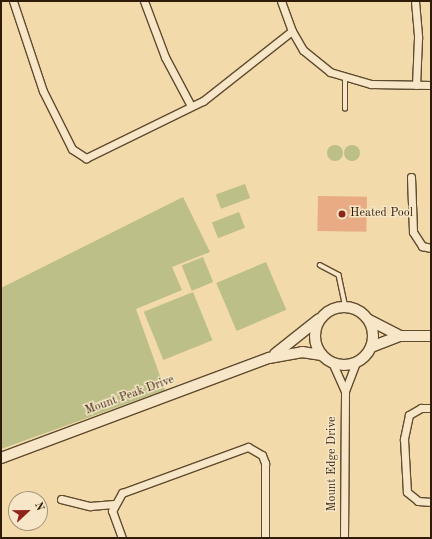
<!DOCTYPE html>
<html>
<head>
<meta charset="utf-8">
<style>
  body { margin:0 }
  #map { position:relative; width:432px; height:539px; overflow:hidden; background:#f2daaa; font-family:"Old Standard TT",serif }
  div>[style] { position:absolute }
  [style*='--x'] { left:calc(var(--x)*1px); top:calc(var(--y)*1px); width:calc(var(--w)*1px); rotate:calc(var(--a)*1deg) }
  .green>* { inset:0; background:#bcbf87; transform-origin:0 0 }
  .round { border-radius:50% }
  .building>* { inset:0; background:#e8ab83; transform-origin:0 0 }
  .roads { filter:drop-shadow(1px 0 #604b2f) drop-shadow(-1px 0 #604b2f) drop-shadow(0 1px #604b2f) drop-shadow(0 -1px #604b2f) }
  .lane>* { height:3.5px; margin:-1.75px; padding:0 1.75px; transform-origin:1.75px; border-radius:1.75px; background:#f7e7c8 }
  .street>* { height:7px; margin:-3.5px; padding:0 3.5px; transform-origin:3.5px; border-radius:3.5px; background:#f7e7c8 }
  .secondary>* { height:10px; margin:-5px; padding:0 5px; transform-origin:5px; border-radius:5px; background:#f7e7c8 }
  .secondary>.ring { margin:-5px; padding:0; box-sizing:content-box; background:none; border:10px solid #f7e7c8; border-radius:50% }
  .dots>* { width:11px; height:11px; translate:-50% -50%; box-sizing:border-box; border:2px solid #f7e7c8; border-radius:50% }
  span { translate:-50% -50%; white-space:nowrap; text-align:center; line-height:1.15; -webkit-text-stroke:3px #f7e7c8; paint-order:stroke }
  .poi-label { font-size:12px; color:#2f1b06 }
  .left { translate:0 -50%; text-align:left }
  .street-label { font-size:12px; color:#2f1b06 }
  .frame { position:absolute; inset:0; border:2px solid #2f1b06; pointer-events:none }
  .north { position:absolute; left:8px; top:491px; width:40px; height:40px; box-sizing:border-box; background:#f7e7c8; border:1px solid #a7957a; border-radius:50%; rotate:68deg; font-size:11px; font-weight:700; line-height:16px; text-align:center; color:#2f1b06 }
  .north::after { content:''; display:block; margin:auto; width:14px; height:18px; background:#8f2418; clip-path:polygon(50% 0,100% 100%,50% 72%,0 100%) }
</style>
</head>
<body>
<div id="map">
  <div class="green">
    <i class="round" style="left:327px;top:145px;width:16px;height:16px"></i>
    <i class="round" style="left:344px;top:145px;width:16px;height:16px"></i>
    <i style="left:245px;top:184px;width:15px;height:31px;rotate:70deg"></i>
    <i style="clip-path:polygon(183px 197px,210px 252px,172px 267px,182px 290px,136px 309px,165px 390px,1px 449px,1px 288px)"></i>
    <i style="left:239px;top:212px;width:17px;height:29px;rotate:69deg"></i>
    <i style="left:203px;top:257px;width:27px;height:23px;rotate:68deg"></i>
    <i style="left:266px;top:262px;width:52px;height:54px;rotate:67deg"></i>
    <i style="left:193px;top:292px;width:52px;height:53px;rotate:68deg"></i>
  </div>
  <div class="building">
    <i style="left:318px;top:196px;width:49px;height:35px;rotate:1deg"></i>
  </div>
  <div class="roads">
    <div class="lane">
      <i style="--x:345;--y:109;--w:30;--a:-90"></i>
      <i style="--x:320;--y:265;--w:21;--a:28"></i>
      <i style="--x:339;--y:275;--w:33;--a:78"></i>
    </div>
    <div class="street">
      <i style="--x:13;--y:1;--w:95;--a:71.6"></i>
      <i style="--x:43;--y:91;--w:65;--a:63.4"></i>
      <i style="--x:72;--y:149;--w:17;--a:33"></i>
      <i style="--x:86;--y:158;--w:130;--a:-26"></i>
      <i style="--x:203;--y:101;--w:113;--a:-38.2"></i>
      <i style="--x:144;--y:1;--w:60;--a:69.4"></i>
      <i style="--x:165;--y:57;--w:55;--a:62"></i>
      <i style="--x:281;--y:1;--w:32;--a:70"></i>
      <i style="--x:292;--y:31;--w:22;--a:60"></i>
      <i style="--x:303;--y:50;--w:35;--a:39"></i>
      <i style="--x:330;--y:72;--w:43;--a:16.3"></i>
      <i style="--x:371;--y:84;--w:60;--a:1"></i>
      <i style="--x:415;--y:1;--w:37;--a:85"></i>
      <i style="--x:418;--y:38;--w:47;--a:92.4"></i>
      <i style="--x:411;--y:177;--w:55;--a:87.9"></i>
      <i style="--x:413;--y:232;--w:17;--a:57"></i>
      <i style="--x:422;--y:246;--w:9;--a:13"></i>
      <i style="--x:332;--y:362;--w:32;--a:66"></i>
      <i style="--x:431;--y:408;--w:10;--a:180"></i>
      <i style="--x:421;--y:408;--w:14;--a:150"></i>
      <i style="--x:409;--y:415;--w:25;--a:102"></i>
      <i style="--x:404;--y:439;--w:53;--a:86.8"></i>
      <i style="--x:407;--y:492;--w:14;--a:39"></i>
      <i style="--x:418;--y:501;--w:13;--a:4"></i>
      <i style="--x:61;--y:499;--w:30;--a:14"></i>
      <i style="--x:90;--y:506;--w:24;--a:-5"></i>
      <i style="--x:122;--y:538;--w:29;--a:-110"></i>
      <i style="--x:112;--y:511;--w:21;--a:-61"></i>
      <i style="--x:122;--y:493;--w:134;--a:-20.1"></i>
      <i style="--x:248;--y:447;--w:16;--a:30"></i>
      <i style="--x:262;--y:455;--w:9;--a:69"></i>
      <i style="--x:265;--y:463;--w:75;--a:90"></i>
      <i style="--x:344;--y:538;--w:147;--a:-89.6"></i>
      <i style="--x:345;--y:391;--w:31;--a:-69"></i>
    </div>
    <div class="secondary">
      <i class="ring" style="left:315px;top:307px;width:48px;height:48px"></i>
      <i style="--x:369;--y:320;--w:35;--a:27"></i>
      <i style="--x:371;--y:347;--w:31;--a:-21"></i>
      <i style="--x:400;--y:336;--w:31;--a:0"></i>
      <i style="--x:275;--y:354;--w:56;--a:-38.5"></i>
      <i style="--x:1;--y:458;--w:286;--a:-20.5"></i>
      <i style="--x:269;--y:358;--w:34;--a:-10"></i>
      <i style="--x:302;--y:352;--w:20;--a:9"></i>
    </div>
  </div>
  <div class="dots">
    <i style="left:342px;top:214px;background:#8f2418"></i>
  </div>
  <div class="poi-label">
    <span class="left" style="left:350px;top:214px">Heated Pool</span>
  </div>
  <div class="street-label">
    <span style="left:130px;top:396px;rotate:-20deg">Mount Peak Drive</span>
    <span style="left:333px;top:464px;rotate:-90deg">Mount Edge Drive</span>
  </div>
  <div class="frame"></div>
  <div class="north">N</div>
</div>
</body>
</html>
